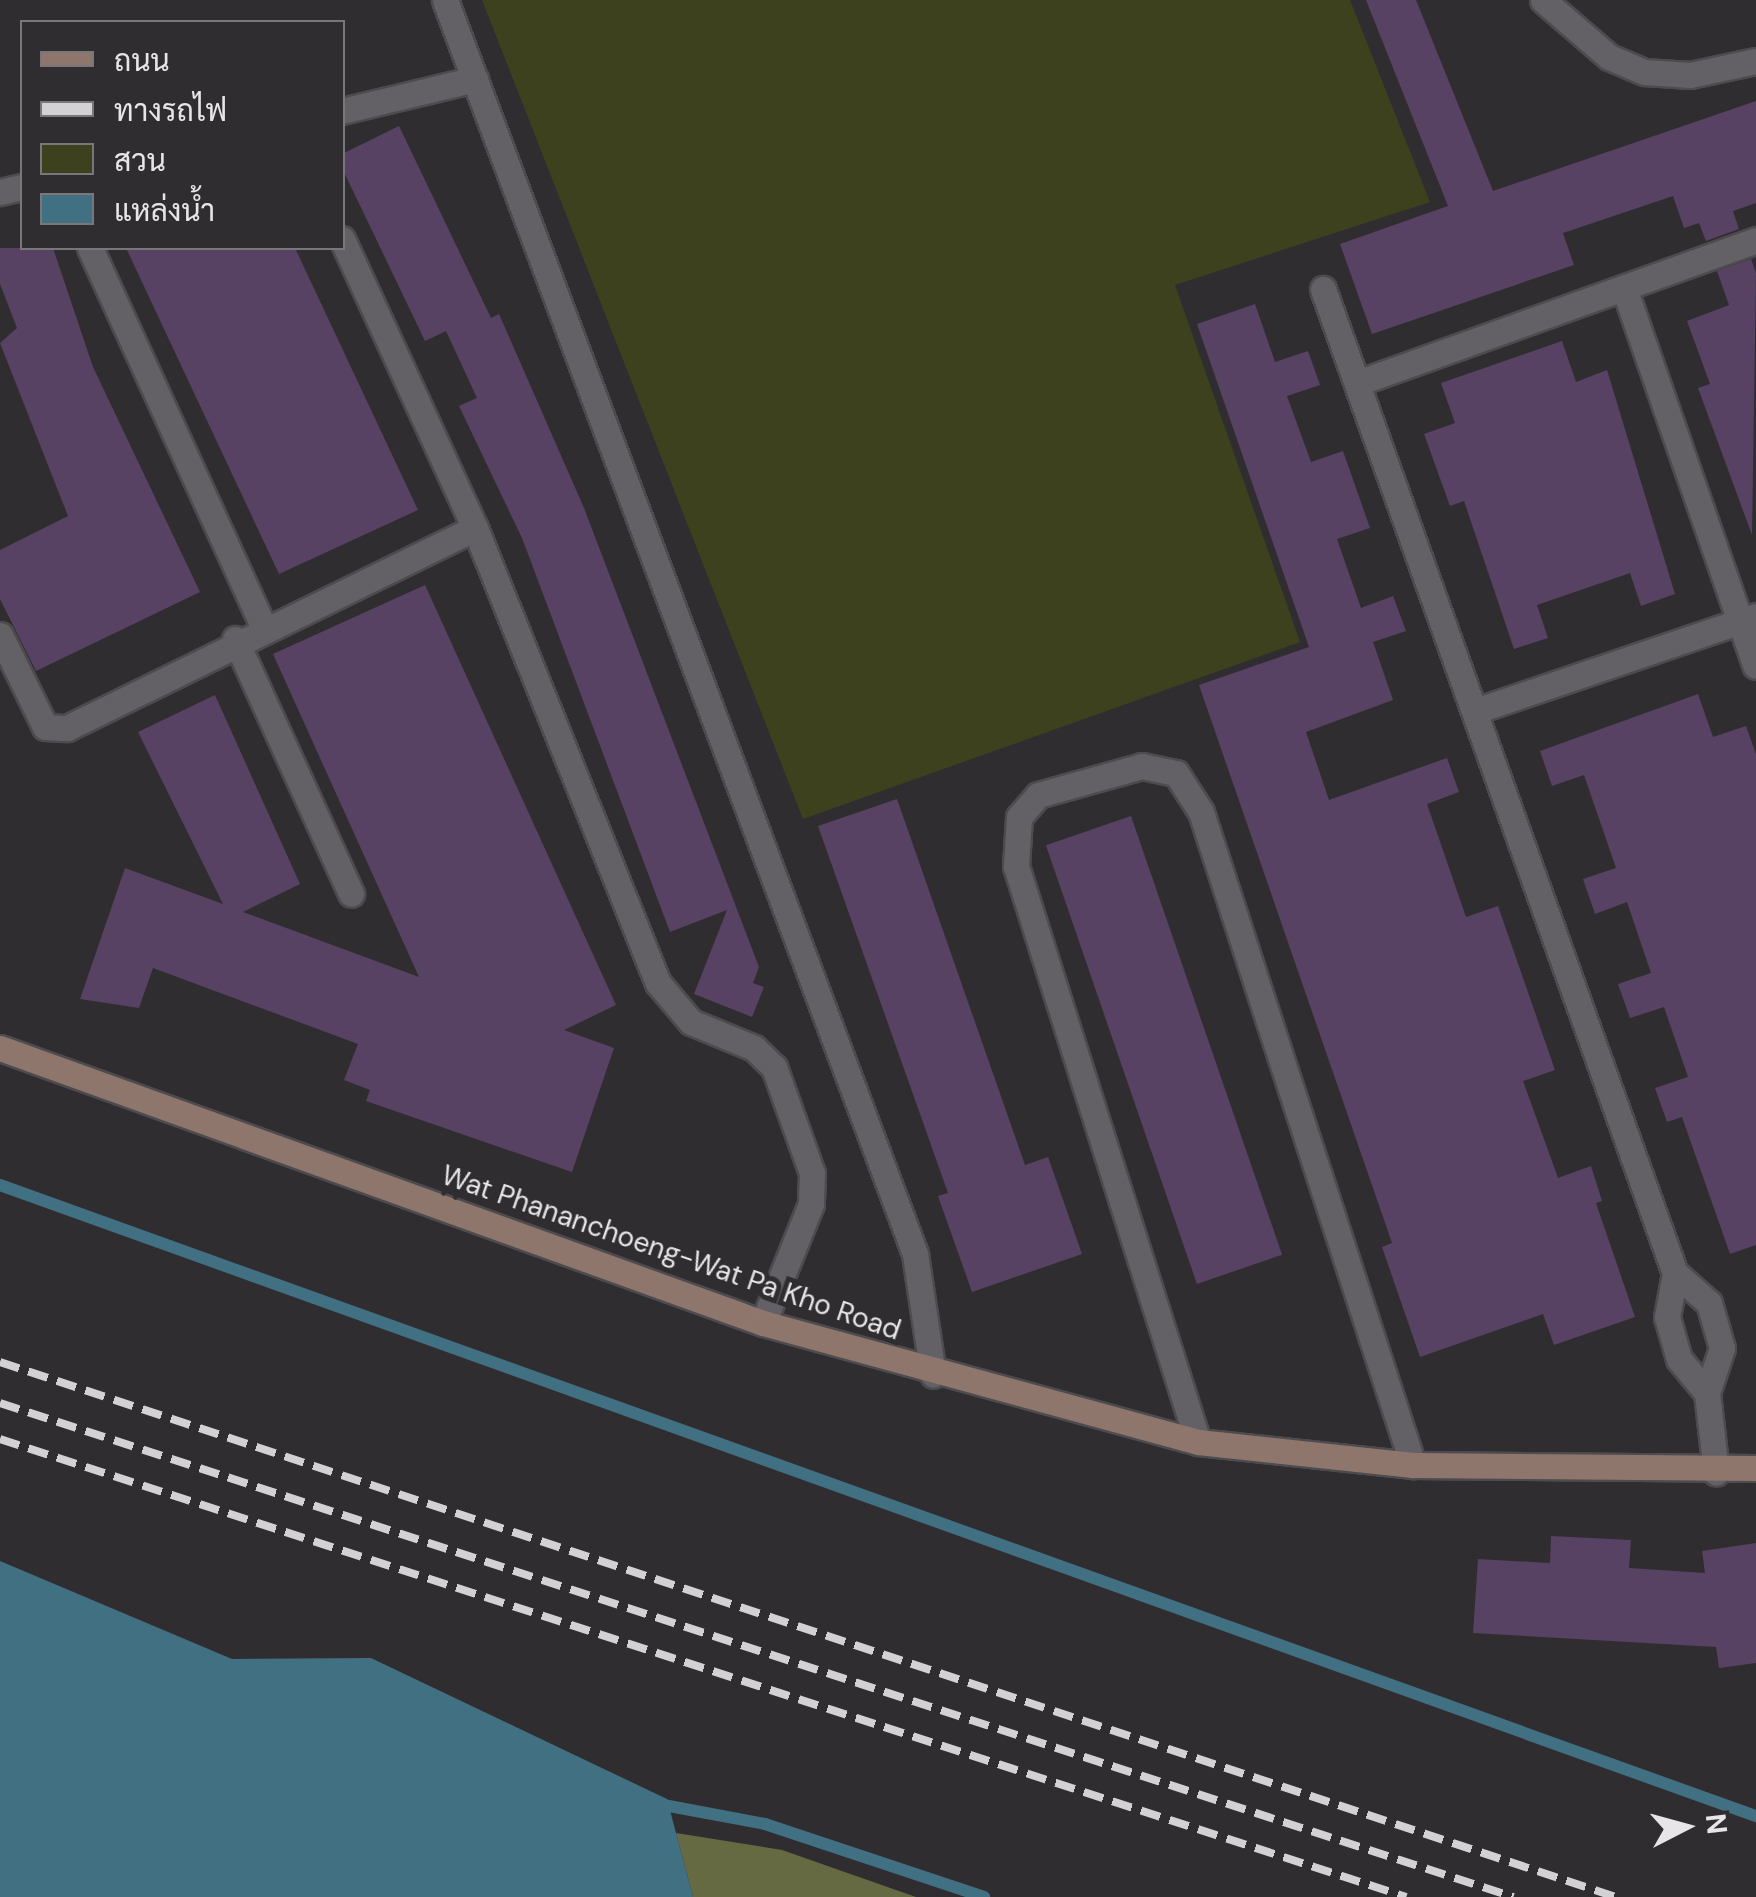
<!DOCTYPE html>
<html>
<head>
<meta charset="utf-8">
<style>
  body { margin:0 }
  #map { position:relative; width:1756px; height:1897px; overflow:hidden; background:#2f2d30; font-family:"DM Sans",Sarabun,sans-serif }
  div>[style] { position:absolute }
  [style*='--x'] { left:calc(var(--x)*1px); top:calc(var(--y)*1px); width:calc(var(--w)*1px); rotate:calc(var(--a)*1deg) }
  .green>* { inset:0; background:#3e411e }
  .forest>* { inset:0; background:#666a43 }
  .water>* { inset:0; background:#417082 }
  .stream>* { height:12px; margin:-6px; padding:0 6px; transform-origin:6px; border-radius:6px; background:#417082 }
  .building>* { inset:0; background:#584263; transform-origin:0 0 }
  .roads { filter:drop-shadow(2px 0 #4d4b4e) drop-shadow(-2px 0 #4d4b4e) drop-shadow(0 2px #4d4b4e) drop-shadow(0 -2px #4d4b4e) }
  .service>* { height:25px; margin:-12.5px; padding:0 12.5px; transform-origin:12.5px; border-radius:12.5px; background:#636165 }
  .minor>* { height:25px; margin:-12.5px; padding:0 12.5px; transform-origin:12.5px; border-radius:12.5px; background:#636165 }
  .secondary>* { height:25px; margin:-12.5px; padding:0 12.5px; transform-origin:12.5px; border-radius:12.5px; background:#8e766d }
  .rail>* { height:8px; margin-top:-4px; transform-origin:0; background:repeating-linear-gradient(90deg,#d3d1d4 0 20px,transparent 0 30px) }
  span { translate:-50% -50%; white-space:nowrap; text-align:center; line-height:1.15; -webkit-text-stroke:10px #2f2d30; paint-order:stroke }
  .street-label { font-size:28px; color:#e7e5e8 }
  .legend { position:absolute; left:20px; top:20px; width:325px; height:230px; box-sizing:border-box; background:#2f2d30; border:2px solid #79777a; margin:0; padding:12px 18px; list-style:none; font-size:30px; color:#e7e5e8 }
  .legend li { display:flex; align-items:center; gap:20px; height:50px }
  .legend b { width:50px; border:2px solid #79777a }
  .north { position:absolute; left:1636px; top:1777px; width:100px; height:100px; -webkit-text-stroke:8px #2f2d30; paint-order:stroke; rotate:84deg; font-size:28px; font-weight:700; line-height:40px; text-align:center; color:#e7e5e8 }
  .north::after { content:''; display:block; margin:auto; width:35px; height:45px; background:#e7e5e8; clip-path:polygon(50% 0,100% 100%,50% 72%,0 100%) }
</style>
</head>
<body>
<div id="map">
  <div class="green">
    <i style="clip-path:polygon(482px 0,1350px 0,1430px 202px,1175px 285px,1300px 642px,803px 819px)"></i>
  </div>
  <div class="forest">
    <i style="clip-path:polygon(676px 1833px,782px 1850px,916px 1897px,693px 1897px)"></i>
  </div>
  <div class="water">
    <i style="clip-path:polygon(0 1561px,232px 1659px,371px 1658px,667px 1799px,693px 1897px,0 1897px)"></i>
  </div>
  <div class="stream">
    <i style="--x:0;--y:1185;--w:1866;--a:19.77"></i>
    <i style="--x:653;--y:1803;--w:114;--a:10.6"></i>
    <i style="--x:765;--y:1824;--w:231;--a:18.4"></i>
  </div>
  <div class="building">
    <i style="clip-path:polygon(1366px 0,1416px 0,1493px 191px,1756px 101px,1756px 203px,1733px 211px,1739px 229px,1706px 241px,1699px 223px,1684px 228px,1673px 196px,1563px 233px,1574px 265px,1372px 334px,1340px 244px,1448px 206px)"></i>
    <i style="clip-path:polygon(399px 126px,491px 318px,499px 314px,584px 508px,759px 967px,753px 983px,764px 987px,752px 1017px,694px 994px,727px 910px,670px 932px,522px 538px,459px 406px,477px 398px,446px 331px,425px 341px,342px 168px,342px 154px)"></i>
    <i style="clip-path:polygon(0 248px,53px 248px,93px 367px,200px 592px,36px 671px,0 599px,0 550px,68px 516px,0 343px,17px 328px,0 284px)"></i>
    <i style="clip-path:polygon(126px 248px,295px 248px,418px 510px,279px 574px)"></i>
    <i style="clip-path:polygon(1751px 259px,1756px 273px,1752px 535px,1698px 388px,1710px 384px,1687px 321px,1729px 305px,1717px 271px)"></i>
    <i style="clip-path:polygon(1255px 304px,1275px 362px,1308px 351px,1320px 385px,1287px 396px,1311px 462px,1343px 451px,1363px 508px,1370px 528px,1337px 539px,1361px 608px,1393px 596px,1406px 631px,1373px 642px,1393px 700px,1306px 732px,1329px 800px,1447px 758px,1459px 792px,1427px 804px,1466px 917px,1498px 906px,1555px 1070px,1523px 1081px,1558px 1178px,1591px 1166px,1602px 1201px,1596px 1203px,1635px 1317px,1554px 1345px,1543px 1314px,1420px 1357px,1382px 1247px,1392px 1243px,1199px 685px,1309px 647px,1197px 324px)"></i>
    <i style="clip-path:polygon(1562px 341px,1576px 382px,1607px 370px,1675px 594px,1641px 606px,1630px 573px,1537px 605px,1548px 638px,1514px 649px,1464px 501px,1450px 506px,1424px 434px,1455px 423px,1441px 383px)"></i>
    <i style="clip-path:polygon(425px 585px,616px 1005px,564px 1030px,614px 1048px,572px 1172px,366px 1101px,370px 1090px,344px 1080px,358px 1044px,153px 968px,139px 1008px,80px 999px,125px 868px,223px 904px,138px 732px,215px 695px,300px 884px,243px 912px,419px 977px,273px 654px)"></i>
    <i style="clip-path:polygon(1698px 694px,1713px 737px,1746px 726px,1756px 754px,1756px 1245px,1730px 1254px,1682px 1117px,1667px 1122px,1655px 1088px,1688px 1077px,1664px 1007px,1630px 1018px,1618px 984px,1651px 973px,1627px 902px,1595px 914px,1583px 879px,1616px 868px,1584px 775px,1552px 786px,1540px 751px)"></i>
    <i style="clip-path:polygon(897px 799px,1025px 1165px,1048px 1157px,1082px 1254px,972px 1292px,938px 1196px,948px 1193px,818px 826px)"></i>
    <i style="left:1131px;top:816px;width:464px;height:90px;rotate:71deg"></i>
    <i style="clip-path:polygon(1551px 1536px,1631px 1540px,1629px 1568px,1705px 1573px,1702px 1551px,1756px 1543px,1756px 1663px,1719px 1668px,1716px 1647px,1473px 1633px,1478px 1559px,1550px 1563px)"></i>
  </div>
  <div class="roads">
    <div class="service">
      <i style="--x:1543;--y:0;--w:87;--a:40.8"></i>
      <i style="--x:1609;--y:57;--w:39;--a:23"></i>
      <i style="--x:1645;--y:72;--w:45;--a:3.8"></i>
      <i style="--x:1690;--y:75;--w:67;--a:-12"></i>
      <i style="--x:1198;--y:1442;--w:604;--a:-107.54"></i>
      <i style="--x:1016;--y:866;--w:49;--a:-86.5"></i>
      <i style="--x:1019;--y:817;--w:29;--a:-49"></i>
      <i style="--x:1038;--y:795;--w:108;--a:-15.6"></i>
      <i style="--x:1142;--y:766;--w:35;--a:12"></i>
      <i style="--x:1176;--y:773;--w:46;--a:57.3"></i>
      <i style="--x:1201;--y:812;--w:687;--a:72.01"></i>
    </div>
    <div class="minor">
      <i style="--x:445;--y:0;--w:1339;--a:69.45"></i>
      <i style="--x:915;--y:1254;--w:122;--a:81.5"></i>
      <i style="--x:342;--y:111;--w:137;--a:-13.5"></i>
      <i style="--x:0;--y:192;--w:23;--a:-13"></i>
      <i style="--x:342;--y:239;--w:318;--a:65.3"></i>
      <i style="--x:475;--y:528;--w:490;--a:68.1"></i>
      <i style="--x:658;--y:983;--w:51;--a:49.8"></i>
      <i style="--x:691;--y:1022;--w:68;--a:22.4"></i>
      <i style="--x:754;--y:1048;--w:28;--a:44"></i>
      <i style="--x:774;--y:1067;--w:113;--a:70.3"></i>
      <i style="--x:812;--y:1173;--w:31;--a:92"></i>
      <i style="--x:811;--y:1204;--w:128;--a:112"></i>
      <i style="--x:90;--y:248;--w:416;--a:65.4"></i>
      <i style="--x:1624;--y:288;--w:400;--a:70.8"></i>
      <i style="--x:1323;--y:289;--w:1045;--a:70.32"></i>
      <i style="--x:1675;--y:1273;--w:45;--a:100.3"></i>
      <i style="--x:1667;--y:1317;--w:44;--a:74.1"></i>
      <i style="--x:1679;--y:1359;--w:44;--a:50.5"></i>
      <i style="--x:1360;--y:382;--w:421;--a:-19.7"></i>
      <i style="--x:0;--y:635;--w:102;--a:63.9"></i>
      <i style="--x:45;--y:727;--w:22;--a:3"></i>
      <i style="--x:67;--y:728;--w:454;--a:-26.1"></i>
      <i style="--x:235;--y:639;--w:280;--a:65.5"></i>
      <i style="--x:1481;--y:709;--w:290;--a:-18.7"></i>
      <i style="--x:1675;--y:1273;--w:45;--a:41.4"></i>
      <i style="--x:1709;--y:1303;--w:47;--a:73.9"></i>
      <i style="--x:1722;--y:1348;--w:47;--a:108.4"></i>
      <i style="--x:1707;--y:1393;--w:80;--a:83.5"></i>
    </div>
    <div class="secondary">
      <i style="--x:0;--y:1048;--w:811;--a:19.82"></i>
      <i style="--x:763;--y:1323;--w:451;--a:15.3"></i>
      <i style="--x:1198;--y:1442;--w:216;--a:6.1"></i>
      <i style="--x:1413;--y:1465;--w:343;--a:0.5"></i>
    </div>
  </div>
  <div class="rail">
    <i style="--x:0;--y:1362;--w:1702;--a:18.32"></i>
    <i style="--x:0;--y:1403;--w:1592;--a:18.08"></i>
    <i style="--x:0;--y:1439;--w:1479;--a:18.04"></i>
  </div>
  <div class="street-label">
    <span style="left:671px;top:1253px;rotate:19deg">Wat Phananchoeng-Wat Pa Kho Road</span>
  </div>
  <ul class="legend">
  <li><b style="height:12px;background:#8e766d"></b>ถนน</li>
  <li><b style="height:12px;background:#d3d1d4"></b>ทางรถไฟ</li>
  <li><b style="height:28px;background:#3e411e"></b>สวน</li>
  <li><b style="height:28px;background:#417082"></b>แหล่งน้ำ</li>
  </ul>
  <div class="north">N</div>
</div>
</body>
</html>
